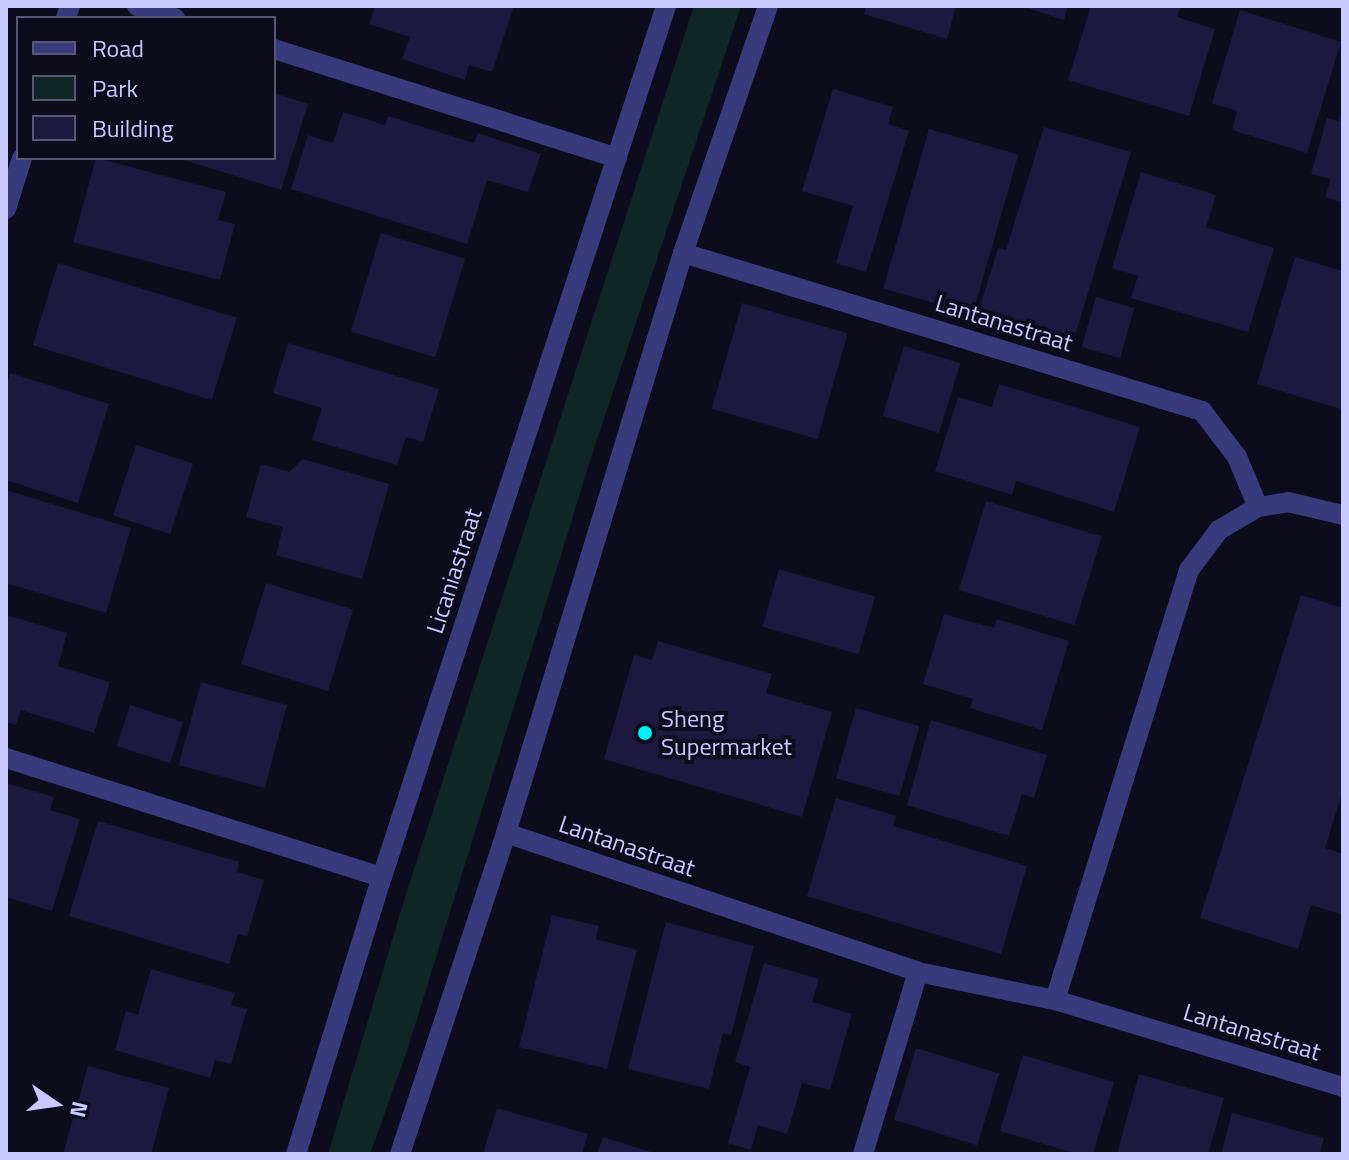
<!DOCTYPE html>
<html>
<head>
<meta charset="utf-8">
<style>
  body { margin:0 }
  #map { position:relative; width:1349px; height:1160px; overflow:hidden; background:#0d0c1d; font-family:"Titillium Web",sans-serif }
  div>[style] { position:absolute }
  [style*='--x'] { left:calc(var(--x)*1px); top:calc(var(--y)*1px); width:calc(var(--w)*1px); rotate:calc(var(--a)*1deg) }
  .green>* { inset:0; background:#0f2724 }
  .building>* { inset:0; background:#1c183e; transform-origin:0 0 }
  .minor>* { height:20px; margin:-10px; padding:0 10px; transform-origin:10px; border-radius:10px; background:#373b7c }
  .dots>* { width:22px; height:22px; translate:-50% -50%; box-sizing:border-box; border:4px solid #0d0c1d; border-radius:50% }
  span { translate:-50% -50%; white-space:nowrap; text-align:center; line-height:1.15; -webkit-text-stroke:8px #0d0c1d; paint-order:stroke }
  .street-label { font-size:24px; color:#c9c8ff }
  .poi-label { font-size:24px; color:#c9c8ff }
  .left { translate:0 -50%; text-align:left }
  .frame { position:absolute; inset:0; border:8px solid #c9c8ff; pointer-events:none }
  .legend { position:absolute; left:16px; top:16px; width:260px; height:144px; box-sizing:border-box; background:#0d0c1d; border:2px solid #585777; margin:0; padding:10px 14px; list-style:none; font-size:24px; color:#c9c8ff }
  .legend li { display:flex; align-items:center; gap:16px; height:40px }
  .legend b { width:40px; border:2px solid #585777 }
  .north { position:absolute; left:16px; top:1064px; width:80px; height:80px; -webkit-text-stroke:6px #0d0c1d; paint-order:stroke; rotate:103deg; font-size:22px; font-weight:700; line-height:32px; text-align:center; color:#c9c8ff }
  .north::after { content:''; display:block; margin:auto; width:28px; height:36px; background:#c9c8ff; clip-path:polygon(50% 0,100% 100%,50% 72%,0 100%) }
</style>
</head>
<body>
<div id="map">
  <div class="green">
    <i style="clip-path:polygon(694px 6px,741px 6px,591px 458px,406px 1054px,370px 1154px,328px 1154px,406px 894px)"></i>
  </div>
  <div class="building">
    <i style="clip-path:polygon(375px 6px,514px 6px,492px 72px,469px 65px,465px 80px,402px 59px,410px 37px,369px 24px)"></i>
    <i style="clip-path:polygon(866px 6px,956px 6px,947px 39px,864px 14px)"></i>
    <i style="clip-path:polygon(1021px 6px,1068px 6px,1064px 20px)"></i>
    <i style="clip-path:polygon(1091px 6px,1181px 6px,1177px 17px,1215px 29px,1189px 116px,1068px 80px)"></i>
    <i style="clip-path:polygon(1240px 10px,1341px 42px,1307px 153px,1232px 130px,1237px 111px,1212px 103px)"></i>
    <i style="clip-path:polygon(833px 89px,893px 107px,888px 124px,909px 131px,866px 272px,836px 263px,853px 206px,802px 191px)"></i>
    <i style="clip-path:polygon(274px 93px,308px 104px,281px 190px,181px 159px,274px 158px)"></i>
    <i style="clip-path:polygon(1343px 108px,1343px 203px,1325px 197px,1331px 179px,1311px 174px,1327px 118px,1338px 121px)"></i>
    <i style="clip-path:polygon(343px 112px,385px 125px,388px 116px,474px 143px,478px 133px,541px 154px,528px 192px,487px 180px,467px 244px,291px 189px,308px 135px,333px 143px)"></i>
    <i style="clip-path:polygon(1044px 127px,1131px 152px,1073px 342px,978px 313px,998px 248px,1006px 250px)"></i>
    <i style="left:929px;top:129px;width:93px;height:166px;rotate:16deg"></i>
    <i style="clip-path:polygon(96px 158px,226px 192px,218px 220px,235px 224px,220px 280px,73px 242px)"></i>
    <i style="clip-path:polygon(1141px 172px,1216px 195px,1206px 227px,1274px 248px,1248px 332px,1131px 298px,1138px 276px,1112px 268px)"></i>
    <i style="left:381px;top:233px;width:88px;height:103px;rotate:17deg"></i>
    <i style="clip-path:polygon(1295px 257px,1343px 271px,1341px 409px,1257px 384px)"></i>
    <i style="left:58px;top:263px;width:187px;height:86px;rotate:17deg"></i>
    <i style="left:1096px;top:297px;width:40px;height:52px;rotate:16deg"></i>
    <i style="left:742px;top:303px;width:110px;height:110px;rotate:16deg"></i>
    <i style="clip-path:polygon(288px 343px,439px 389px,423px 442px,406px 437px,397px 465px,312px 440px,322px 408px,273px 393px)"></i>
    <i style="left:904px;top:346px;width:59px;height:73px;rotate:17deg"></i>
    <i style="clip-path:polygon(10px 373px,109px 404px,78px 503px,6px 480px,6px 388px)"></i>
    <i style="clip-path:polygon(999px 384px,1140px 427px,1114px 512px,1016px 481px,1012px 495px,935px 471px,958px 397px,992px 407px)"></i>
    <i style="left:136px;top:445px;width:60px;height:74px;rotate:18deg"></i>
    <i style="clip-path:polygon(303px 459px,389px 484px,362px 579px,276px 555px,283px 527px,246px 517px,261px 464px,289px 472px)"></i>
    <i style="clip-path:polygon(6px 490px,131px 528px,106px 613px,6px 583px)"></i>
    <i style="left:986px;top:501px;width:121px;height:93px;rotate:17deg"></i>
    <i style="left:779px;top:569px;width:100px;height:60px;rotate:16deg"></i>
    <i style="left:266px;top:583px;width:91px;height:85px;rotate:17deg"></i>
    <i style="clip-path:polygon(1301px 595px,1343px 608px,1343px 790px,1325px 848px,1343px 854px,1343px 915px,1311px 905px,1298px 949px,1200px 918px)"></i>
    <i style="clip-path:polygon(944px 614px,994px 628px,997px 619px,1069px 641px,1042px 730px,970px 708px,973px 699px,923px 684px)"></i>
    <i style="clip-path:polygon(6px 615px,67px 633px,58px 666px,110px 682px,94px 733px,21px 710px,16px 725px,6px 722px)"></i>
    <i style="clip-path:polygon(658px 641px,772px 674px,766px 693px,832px 712px,802px 817px,604px 759px,634px 655px,652px 660px)"></i>
    <i style="left:201px;top:682px;width:89px;height:86px;rotate:15deg"></i>
    <i style="left:130px;top:705px;width:56px;height:43px;rotate:18deg"></i>
    <i style="left:856px;top:708px;width:66px;height:73px;rotate:16deg"></i>
    <i style="clip-path:polygon(931px 720px,1047px 755px,1034px 798px,1022px 794px,1009px 836px,907px 805px)"></i>
    <i style="clip-path:polygon(6px 783px,54px 797px,50px 810px,80px 819px,52px 911px,6px 897px)"></i>
    <i style="clip-path:polygon(836px 798px,896px 816px,893px 826px,1027px 866px,1001px 954px,807px 896px)"></i>
    <i style="clip-path:polygon(98px 821px,239px 862px,237px 872px,264px 880px,247px 936px,238px 934px,229px 964px,69px 916px)"></i>
    <i style="clip-path:polygon(552px 915px,599px 926px,596px 939px,637px 950px,607px 1069px,519px 1047px)"></i>
    <i style="clip-path:polygon(666px 922px,754px 946px,731px 1035px,723px 1033px,709px 1089px,628px 1069px)"></i>
    <i style="clip-path:polygon(764px 963px,819px 979px,812px 1002px,852px 1014px,830px 1090px,802px 1083px,787px 1134px,758px 1125px,751px 1150px,728px 1143px,750px 1067px,735px 1062px)"></i>
    <i style="clip-path:polygon(151px 969px,235px 993px,231px 1005px,247px 1009px,231px 1064px,215px 1060px,210px 1078px,115px 1050px,126px 1011px,138px 1015px)"></i>
    <i style="left:916px;top:1048px;width:87px;height:75px;rotate:17deg"></i>
    <i style="clip-path:polygon(1023px 1055px,1114px 1082px,1093px 1154px,1077px 1154px,1000px 1131px)"></i>
    <i style="clip-path:polygon(88px 1066px,169px 1088px,151px 1154px,63px 1154px)"></i>
    <i style="clip-path:polygon(1139px 1074px,1224px 1098px,1208px 1154px,1117px 1154px)"></i>
    <i style="clip-path:polygon(497px 1108px,588px 1134px,582px 1154px,483px 1154px)"></i>
    <i style="clip-path:polygon(1232px 1113px,1324px 1138px,1320px 1154px,1221px 1154px)"></i>
    <i style="clip-path:polygon(603px 1137px,654px 1153px,654px 1154px,597px 1154px)"></i>
  </div>
  <div class="minor">
    <i style="--x:137;--y:6;--w:40;--a:18"></i>
    <i style="--x:66;--y:18;--w:13;--a:-72"></i>
    <i style="--x:274;--y:49;--w:360;--a:17.6"></i>
    <i style="--x:6;--y:209;--w:53;--a:-72.6"></i>
    <i style="--x:683;--y:253;--w:543;--a:16.93"></i>
    <i style="--x:1202;--y:411;--w:58;--a:52.7"></i>
    <i style="--x:1237;--y:457;--w:54;--a:67.2"></i>
    <i style="--x:6;--y:758;--w:394;--a:17.6"></i>
    <i style="--x:506;--y:833;--w:435;--a:18.6"></i>
    <i style="--x:918;--y:972;--w:140;--a:11.6"></i>
    <i style="--x:1055;--y:1000;--w:301;--a:16.8"></i>
    <i style="--x:1055;--y:1000;--w:450;--a:-72.7"></i>
    <i style="--x:1189;--y:570;--w:50;--a:-53.1"></i>
    <i style="--x:1219;--y:530;--w:45;--a:-30.5"></i>
    <i style="--x:1258;--y:507;--w:30;--a:-9"></i>
    <i style="--x:1288;--y:502;--w:57;--a:13.3"></i>
    <i style="--x:296;--y:1154;--w:290;--a:-72.8"></i>
    <i style="--x:382;--y:877;--w:916;--a:-71.94"></i>
    <i style="--x:400;--y:1154;--w:338;--a:-71.7"></i>
    <i style="--x:506;--y:833;--w:606;--a:-73.03"></i>
    <i style="--x:683;--y:253;--w:261;--a:-71"></i>
    <i style="--x:863;--y:1154;--w:190;--a:-73.2"></i>
  </div>
  <div class="dots">
    <i style="left:645px;top:733px;background:#02f0f1"></i>
  </div>
  <div class="street-label">
    <span style="left:1004px;top:323px;rotate:17deg">Lantanastraat</span>
    <span style="left:454px;top:571px;rotate:-72deg">Licaniastraat</span>
    <span style="left:627px;top:846px;rotate:19deg">Lantanastraat</span>
    <span style="left:1252px;top:1032px;rotate:17deg">Lantanastraat</span>
  </div>
  <div class="poi-label">
    <span class="left" style="left:661px;top:733px">Sheng<br>Supermarket</span>
  </div>
  <div class="frame"></div>
  <ul class="legend">
  <li><b style="height:10px;background:#373b7c"></b>Road</li>
  <li><b style="height:22px;background:#0f2724"></b>Park</li>
  <li><b style="height:22px;background:#1c183e"></b>Building</li>
  </ul>
  <div class="north">N</div>
</div>
</body>
</html>
